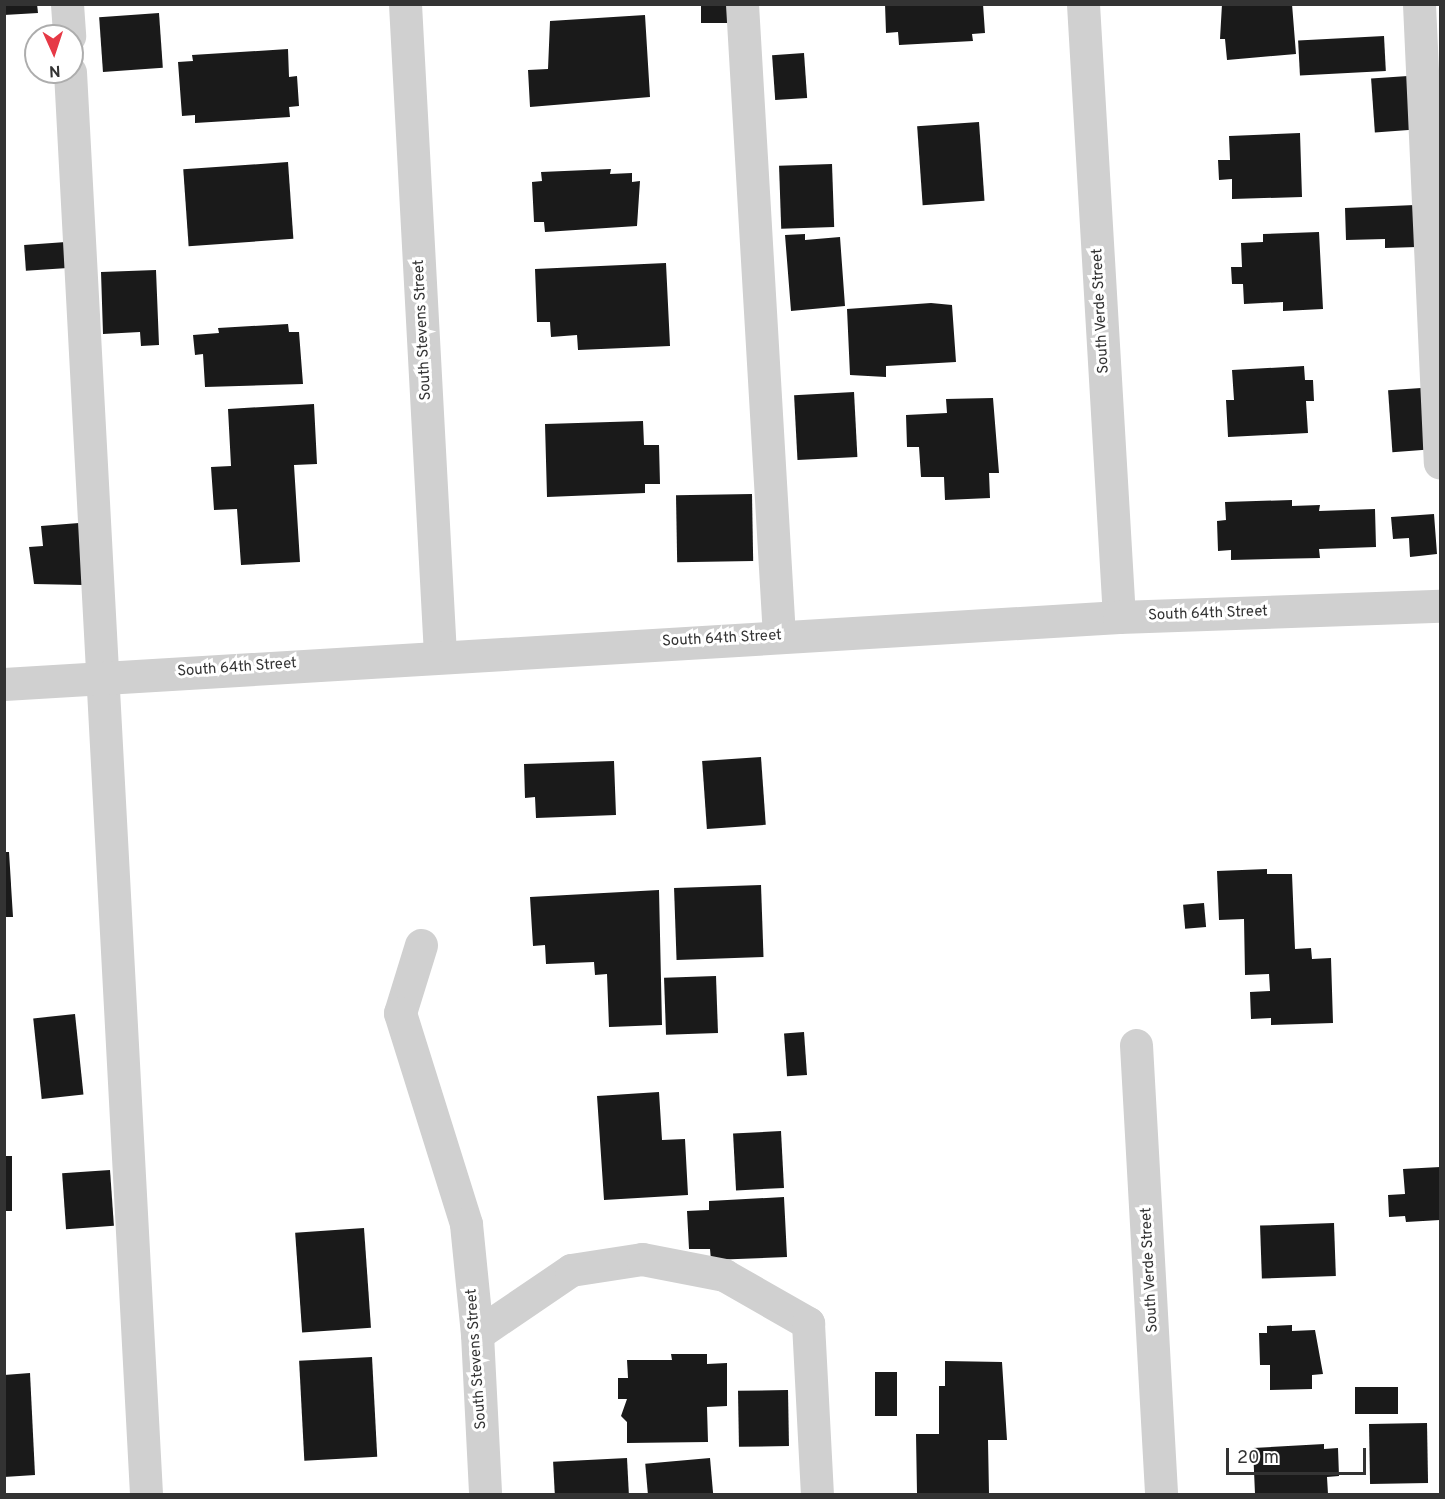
<!DOCTYPE html>
<html>
<head>
<meta charset="utf-8">
<style>
  body { margin:0 }
  #map { position:relative; width:1445px; height:1499px; overflow:hidden; background:#fff; font-family:Overpass,sans-serif }
  div>[style] { position:absolute }
  [style*='--x'] { left:calc(var(--x)*1px); top:calc(var(--y)*1px); width:calc(var(--w)*1px); rotate:calc(var(--a)*1deg) }
  .building>* { inset:0; background:#1a1a1a; transform-origin:0 0 }
  .minor>* { height:33px; margin:-16.5px; padding:0 16.5px; transform-origin:16.5px; border-radius:16.5px; background:#d0d0d0 }
  span { translate:-50% -50%; white-space:nowrap; text-align:center; line-height:1.15; -webkit-text-stroke:6px #fff; paint-order:stroke }
  .street-label { font-size:15px; color:#333 }
  .frame { position:absolute; inset:0; border:6px solid #333; pointer-events:none }
  .north { position:absolute; left:24px; top:24px; width:60px; height:60px; box-sizing:border-box; background:#fff; border:2px solid #adadad; border-radius:50%; rotate:177deg; font-size:16px; font-weight:700; line-height:24px; text-align:center; color:#333 }
  .north::after { content:''; display:block; margin:auto; width:21px; height:27px; background:#e63946; clip-path:polygon(50% 0,100% 100%,50% 72%,0 100%) }
  .scale { position:absolute; left:1226px; top:1448px; width:140px; height:27px; box-sizing:border-box; border:3px solid #333; border-top:0; padding-left:8px; font-size:18px; line-height:21px; white-space:nowrap; color:#333; -webkit-text-stroke:4px #fff; paint-order:stroke }
</style>
</head>
<body>
<div id="map">
  <div class="building">
    <i style="clip-path:polygon(4px 4px,37px 4px,38px 13px,4px 15px)"></i>
    <i style="left:701px;top:4px;width:32px;height:19px"></i>
    <i style="clip-path:polygon(885px 4px,983px 4px,985px 33px,972px 34px,973px 41px,899px 45px,898px 32px,886px 33px)"></i>
    <i style="clip-path:polygon(1222px 4px,1292px 4px,1296px 54px,1227px 60px,1225px 39px,1220px 39px)"></i>
    <i style="left:159px;top:13px;width:55px;height:60px;rotate:86deg"></i>
    <i style="clip-path:polygon(645px 15px,650px 97px,530px 107px,528px 70px,548px 69px,550px 21px)"></i>
    <i style="left:1384px;top:36px;width:35px;height:86px;rotate:87deg"></i>
    <i style="clip-path:polygon(288px 49px,289px 77px,297px 76px,299px 106px,289px 107px,290px 117px,195px 123px,195px 115px,182px 116px,178px 62px,193px 61px,192px 55px)"></i>
    <i style="left:804px;top:53px;width:45px;height:32px;rotate:86deg"></i>
    <i style="left:1408px;top:76px;width:54px;height:37px;rotate:86deg"></i>
    <i style="left:979px;top:122px;width:79px;height:62px;rotate:86deg"></i>
    <i style="clip-path:polygon(1300px 133px,1302px 197px,1232px 199px,1232px 179px,1219px 180px,1218px 160px,1230px 160px,1229px 136px)"></i>
    <i style="left:288px;top:162px;width:77px;height:105px;rotate:86deg"></i>
    <i style="left:832px;top:164px;width:63px;height:53px;rotate:88deg"></i>
    <i style="clip-path:polygon(611px 169px,610px 174px,632px 173px,632px 182px,640px 181px,637px 226px,545px 232px,544px 222px,534px 222px,532px 182px,542px 181px,541px 172px)"></i>
    <i style="clip-path:polygon(1415px 205px,1417px 247px,1385px 248px,1385px 239px,1346px 240px,1345px 208px)"></i>
    <i style="clip-path:polygon(1319px 232px,1323px 309px,1283px 311px,1283px 302px,1244px 304px,1243px 284px,1232px 284px,1231px 267px,1242px 267px,1241px 243px,1263px 242px,1263px 234px)"></i>
    <i style="clip-path:polygon(805px 234px,805px 240px,840px 237px,845px 306px,791px 311px,785px 235px)"></i>
    <i style="left:66px;top:242px;width:26px;height:42px;rotate:86deg"></i>
    <i style="clip-path:polygon(666px 263px,670px 346px,578px 350px,577px 335px,551px 337px,550px 322px,537px 322px,535px 269px)"></i>
    <i style="clip-path:polygon(156px 270px,159px 345px,141px 346px,140px 332px,103px 334px,101px 272px)"></i>
    <i style="clip-path:polygon(931px 303px,952px 305px,956px 362px,886px 366px,886px 377px,850px 375px,847px 309px)"></i>
    <i style="clip-path:polygon(288px 324px,289px 332px,299px 332px,303px 384px,205px 387px,203px 354px,195px 355px,193px 335px,219px 333px,218px 328px)"></i>
    <i style="clip-path:polygon(1304px 366px,1305px 380px,1313px 380px,1314px 401px,1306px 401px,1308px 433px,1228px 437px,1226px 400px,1234px 400px,1232px 370px)"></i>
    <i style="left:1421px;top:388px;width:62px;height:33px;rotate:86deg"></i>
    <i style="left:854px;top:392px;width:65px;height:60px;rotate:87deg"></i>
    <i style="clip-path:polygon(993px 398px,999px 473px,989px 473px,990px 498px,945px 500px,944px 477px,921px 477px,919px 447px,907px 447px,906px 415px,947px 413px,946px 399px)"></i>
    <i style="clip-path:polygon(314px 404px,317px 464px,294px 465px,300px 562px,241px 565px,237px 509px,214px 510px,211px 467px,231px 466px,228px 409px)"></i>
    <i style="clip-path:polygon(643px 421px,644px 445px,659px 445px,660px 484px,645px 484px,645px 493px,547px 497px,545px 424px)"></i>
    <i style="left:752px;top:494px;width:67px;height:76px;rotate:89deg"></i>
    <i style="clip-path:polygon(1292px 500px,1292px 506px,1320px 505px,1319px 511px,1375px 509px,1376px 547px,1319px 549px,1320px 558px,1231px 560px,1231px 550px,1218px 551px,1217px 521px,1226px 520px,1225px 502px)"></i>
    <i style="clip-path:polygon(1434px 514px,1437px 554px,1410px 557px,1409px 538px,1393px 539px,1391px 517px)"></i>
    <i style="clip-path:polygon(79px 523px,84px 585px,34px 584px,29px 547px,43px 546px,41px 526px)"></i>
    <i style="left:761px;top:757px;width:68px;height:59px;rotate:86deg"></i>
    <i style="clip-path:polygon(614px 761px,616px 815px,536px 818px,535px 797px,525px 798px,524px 764px)"></i>
    <i style="clip-path:polygon(4px 852px,9px 852px,13px 917px,4px 917px)"></i>
    <i style="clip-path:polygon(1267px 869px,1267px 874px,1292px 874px,1295px 949px,1311px 948px,1312px 959px,1331px 958px,1333px 1023px,1271px 1025px,1271px 1018px,1251px 1019px,1250px 992px,1270px 991px,1269px 974px,1245px 975px,1244px 919px,1219px 920px,1217px 871px)"></i>
    <i style="left:761px;top:885px;width:72px;height:87px;rotate:88deg"></i>
    <i style="clip-path:polygon(659px 890px,662px 1025px,609px 1027px,607px 974px,595px 975px,594px 962px,546px 964px,545px 945px,533px 946px,530px 897px)"></i>
    <i style="left:1204px;top:903px;width:24px;height:21px;rotate:85deg"></i>
    <i style="left:716px;top:976px;width:57px;height:52px;rotate:88deg"></i>
    <i style="left:75px;top:1014px;width:81px;height:42px;rotate:84deg"></i>
    <i style="left:804px;top:1032px;width:43px;height:20px;rotate:86deg"></i>
    <i style="clip-path:polygon(659px 1092px,662px 1140px,685px 1139px,688px 1195px,604px 1200px,597px 1096px)"></i>
    <i style="left:781px;top:1131px;width:57px;height:48px;rotate:87deg"></i>
    <i style="left:4px;top:1156px;width:8px;height:55px"></i>
    <i style="clip-path:polygon(1440px 1167px,1440px 1220px,1406px 1222px,1405px 1216px,1389px 1217px,1388px 1195px,1405px 1194px,1403px 1169px)"></i>
    <i style="left:110px;top:1170px;width:56px;height:48px;rotate:86deg"></i>
    <i style="clip-path:polygon(784px 1197px,787px 1257px,711px 1260px,710px 1249px,689px 1249px,687px 1211px,709px 1210px,709px 1201px)"></i>
    <i style="left:1334px;top:1223px;width:53px;height:74px;rotate:88deg"></i>
    <i style="left:364px;top:1228px;width:100px;height:69px;rotate:86deg"></i>
    <i style="clip-path:polygon(1292px 1325px,1292px 1331px,1315px 1330px,1323px 1374px,1312px 1375px,1312px 1389px,1270px 1390px,1270px 1365px,1260px 1365px,1259px 1333px,1267px 1333px,1267px 1326px)"></i>
    <i style="clip-path:polygon(671px 1354px,707px 1354px,707px 1364px,727px 1363px,727px 1406px,707px 1407px,708px 1442px,627px 1443px,627px 1422px,621px 1416px,627px 1399px,618px 1399px,618px 1378px,628px 1378px,627px 1360px,672px 1360px)"></i>
    <i style="left:372px;top:1357px;width:100px;height:73px;rotate:87deg"></i>
    <i style="clip-path:polygon(945px 1361px,1002px 1362px,1007px 1440px,988px 1440px,989px 1494px,917px 1494px,916px 1434px,939px 1434px,939px 1386px,945px 1386px)"></i>
    <i style="left:875px;top:1372px;width:22px;height:44px"></i>
    <i style="clip-path:polygon(30px 1373px,35px 1475px,4px 1477px,4px 1375px)"></i>
    <i style="left:1355px;top:1387px;width:43px;height:27px"></i>
    <i style="left:788px;top:1390px;width:56px;height:50px;rotate:89deg"></i>
    <i style="left:1427px;top:1423px;width:60px;height:58px;rotate:89deg"></i>
    <i style="clip-path:polygon(1324px 1444px,1324px 1449px,1338px 1448px,1339px 1476px,1327px 1477px,1328px 1494px,1255px 1494px,1253px 1448px)"></i>
    <i style="left:627px;top:1458px;width:36px;height:74px;rotate:87deg"></i>
    <i style="left:710px;top:1458px;width:36px;height:65px;rotate:85deg"></i>
  </div>
  <div class="minor">
    <i style="--x:67;--y:4;--w:32;--a:86"></i>
    <i style="--x:405;--y:4;--w:652;--a:86.92"></i>
    <i style="--x:742;--y:4;--w:633;--a:86.65"></i>
    <i style="--x:1083;--y:4;--w:614;--a:86.64"></i>
    <i style="--x:1419;--y:4;--w:459;--a:87.4"></i>
    <i style="--x:70;--y:72;--w:1424;--a:86.94"></i>
    <i style="--x:4;--y:684;--w:1117;--a:-3.44"></i>
    <i style="--x:1119;--y:617;--w:321;--a:-2"></i>
    <i style="--x:421;--y:945;--w:71;--a:107.2"></i>
    <i style="--x:400;--y:1013;--w:221;--a:72.6"></i>
    <i style="--x:466;--y:1224;--w:111;--a:84.3"></i>
    <i style="--x:477;--y:1334;--w:160;--a:87.1"></i>
    <i style="--x:1136;--y:1045;--w:450;--a:86.8"></i>
    <i style="--x:477;--y:1334;--w:114;--a:-34.2"></i>
    <i style="--x:571;--y:1270;--w:72;--a:-8.8"></i>
    <i style="--x:642;--y:1259;--w:84;--a:11"></i>
    <i style="--x:724;--y:1275;--w:97;--a:29.7"></i>
    <i style="--x:808;--y:1323;--w:171;--a:87"></i>
  </div>
  <div class="street-label">
    <span style="left:1101px;top:311px;rotate:-93deg">South Verde Street</span>
    <span style="left:423px;top:330px;rotate:-93deg">South Stevens Street</span>
    <span style="left:1208px;top:614px;rotate:-2deg">South 64th Street</span>
    <span style="left:722px;top:639px;rotate:-3deg">South 64th Street</span>
    <span style="left:237px;top:668px;rotate:-4deg">South 64th Street</span>
    <span style="left:1150px;top:1270px;rotate:-93deg">South Verde Street</span>
    <span style="left:477px;top:1359px;rotate:-94deg">South Stevens Street</span>
  </div>
  <div class="frame"></div>
  <div class="north">N</div>
  <div class="scale">20 m</div>
</div>
</body>
</html>
